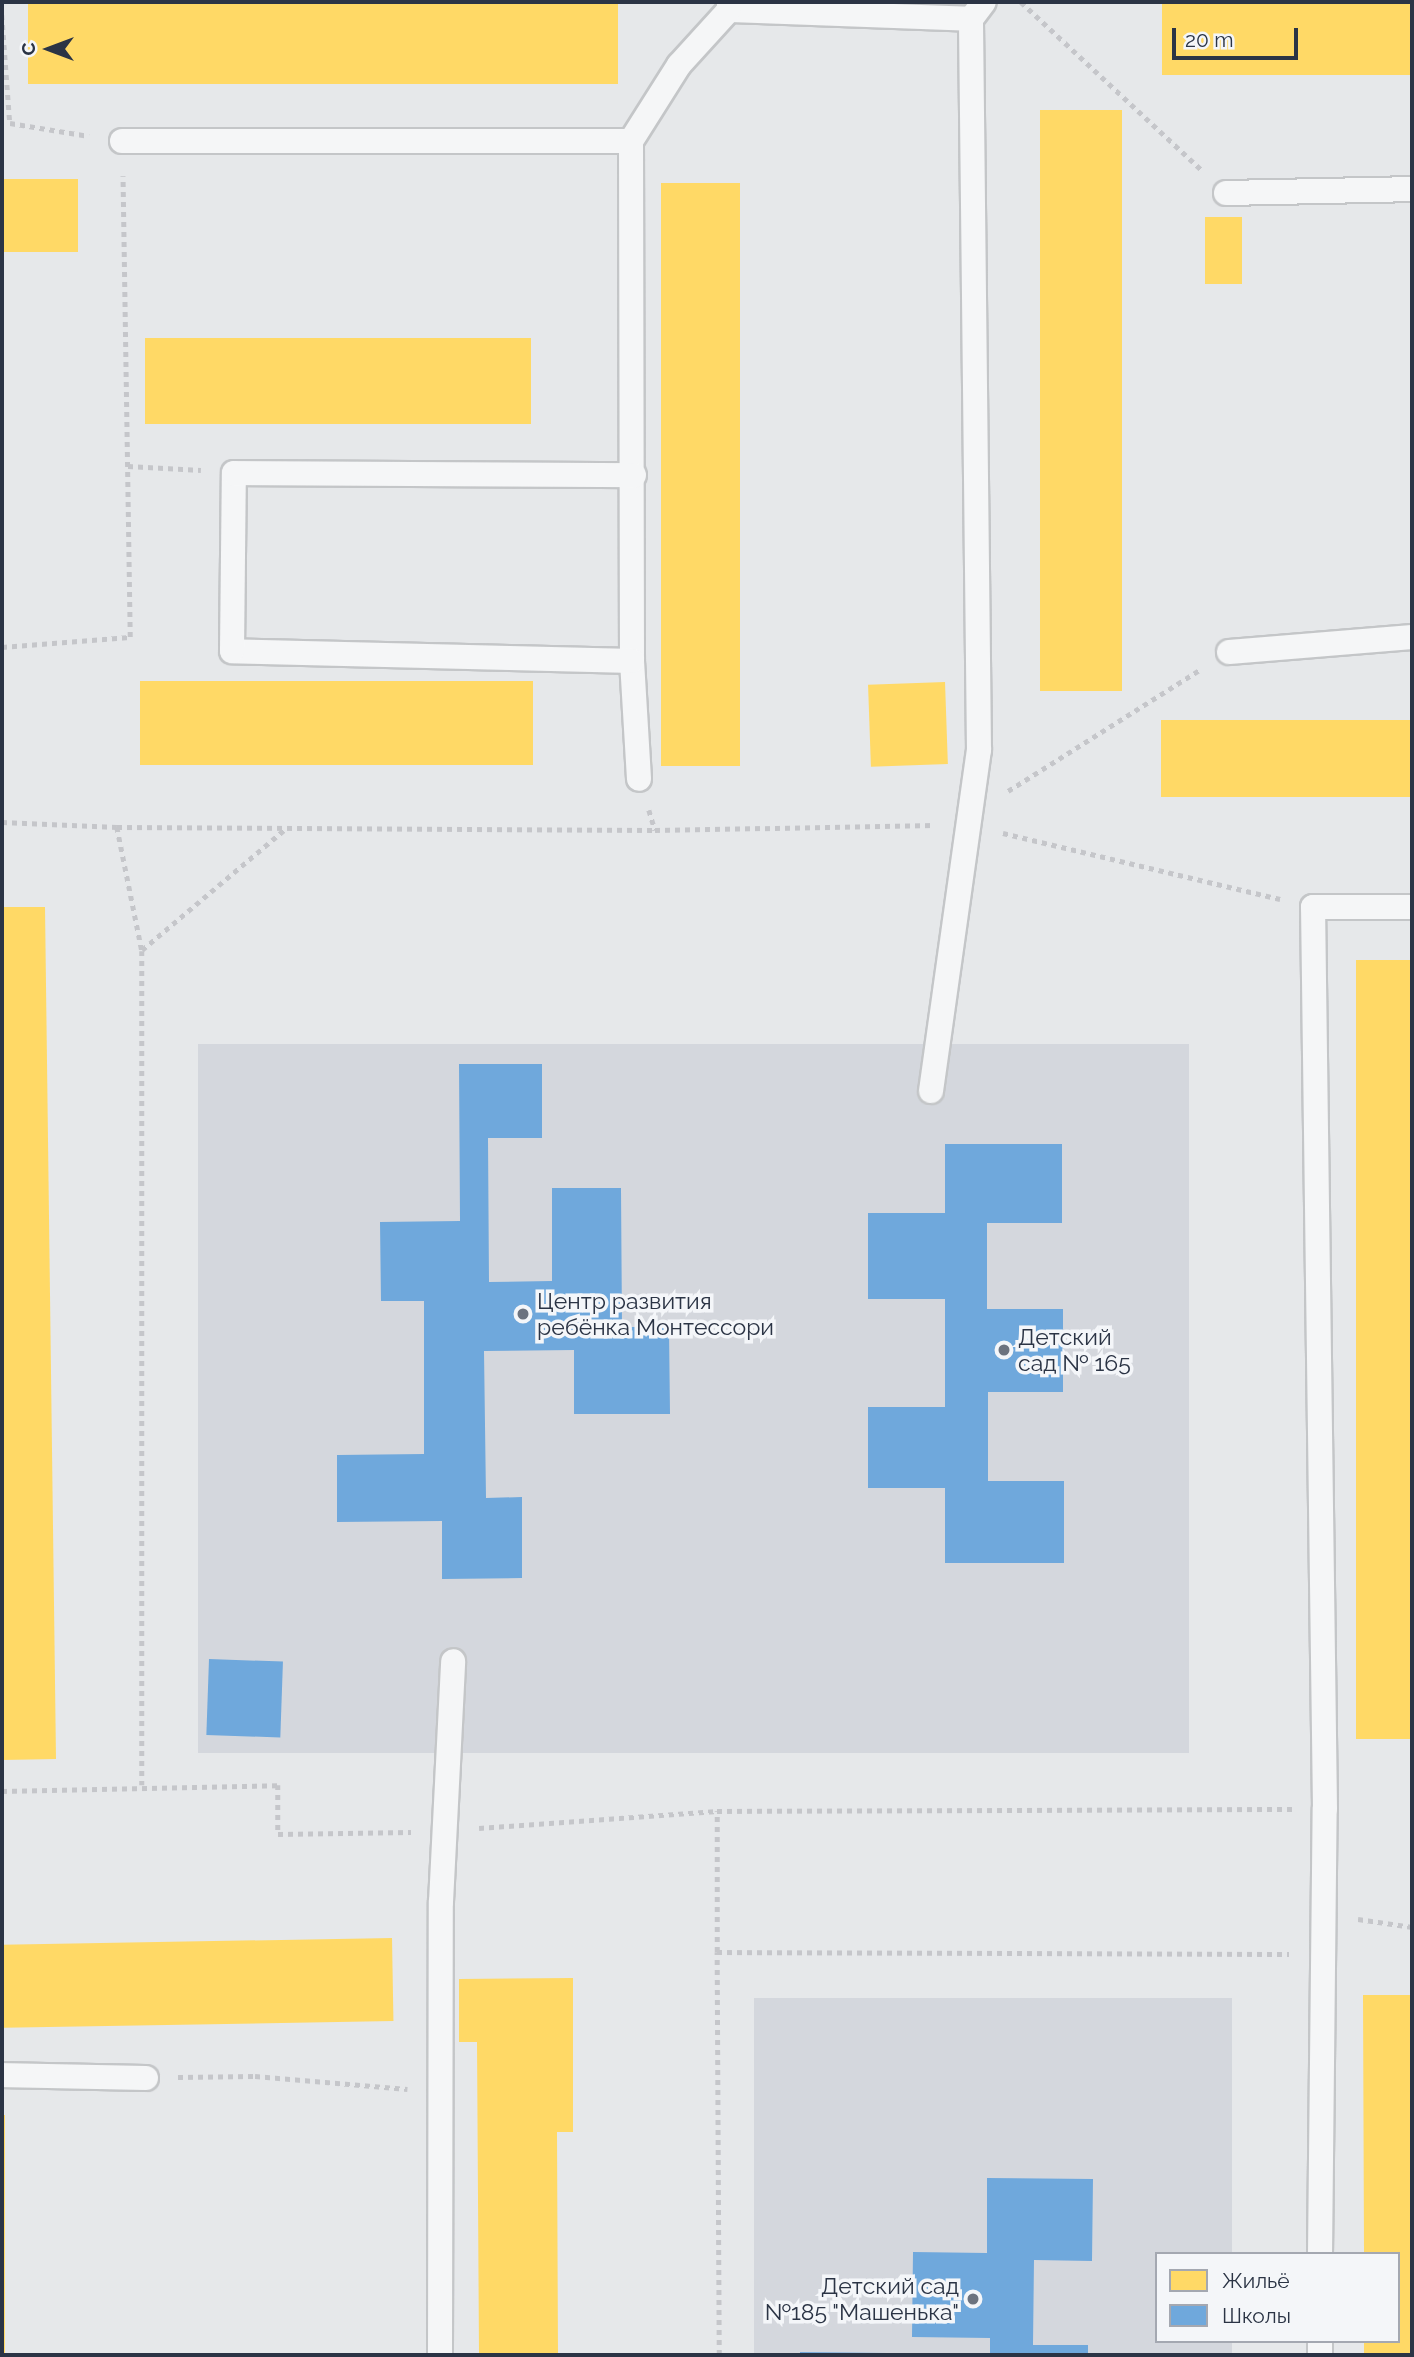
<!DOCTYPE html>
<html>
<head>
<meta charset="utf-8">
<style>
  body { margin:0 }
  #map { position:relative; width:1414px; height:2357px; overflow:hidden; background:#e6e8ea; font-family:Raleway,sans-serif }
  div>[style] { position:absolute }
  [style*='--x'] { left:calc(var(--x)*1px); top:calc(var(--y)*1px); width:calc(var(--w)*1px); rotate:calc(var(--a)*1deg) }
  .built>* { inset:0; background:#d4d7dd; transform-origin:0 0 }
  .homes>* { inset:0; background:#ffd966; transform-origin:0 0 }
  .schools>* { inset:0; background:#6fa8dc; transform-origin:0 0 }
  .path>* { height:4.5px; margin-top:-2.25px; transform-origin:0; background:repeating-linear-gradient(90deg,#c5c6ca 0 5px,transparent 0 10px) }
  .roads { filter:drop-shadow(2px 0 #c4c6c8) drop-shadow(-2px 0 #c4c6c8) drop-shadow(0 2px #c4c6c8) drop-shadow(0 -2px #c4c6c8) }
  .service>* { height:24px; margin:-12px; padding:0 12px; transform-origin:12px; border-radius:12px; background:#f5f6f7 }
  .dots>* { width:19px; height:19px; translate:-50% -50%; box-sizing:border-box; border:4px solid #f4f6f9; border-radius:50% }
  span { translate:-50% -50%; white-space:nowrap; text-align:center; line-height:1.15; -webkit-text-stroke:7px #f4f6f9; paint-order:stroke }
  .poi-label { font-size:23px; color:#2b3445 }
  .left { translate:0 -50%; text-align:left }
  .right { translate:-100% -50%; text-align:right }
  .frame { position:absolute; inset:0; border:4px solid #2b3445; pointer-events:none }
  .legend { position:absolute; left:1155px; top:2252px; width:245px; height:91px; box-sizing:border-box; background:#f4f6f9; border:2px solid #a4a8b1; margin:0; padding:9px 12px; list-style:none; font-size:21px; color:#2b3445 }
  .legend li { display:flex; align-items:center; gap:14px; height:35px }
  .legend b { width:35px; border:2px solid #a4a8b1 }
  .north { position:absolute; left:14px; top:14px; width:70px; height:70px; -webkit-text-stroke:5px #f4f6f9; paint-order:stroke; rotate:270deg; font-size:19px; font-weight:700; line-height:28px; text-align:center; color:#2b3445 }
  .north::after { content:''; display:block; margin:auto; width:24px; height:32px; background:#2b3445; clip-path:polygon(50% 0,100% 100%,50% 72%,0 100%) }
  .scale { position:absolute; left:1172px; top:28px; width:126px; height:32px; box-sizing:border-box; border:4px solid #2b3445; border-top:0; padding-left:9px; font-size:21px; line-height:24px; white-space:nowrap; color:#2b3445; -webkit-text-stroke:5px #f4f6f9; paint-order:stroke }
</style>
</head>
<body>
<div id="map">
  <div class="built">
    <i style="left:1189px;top:1044px;width:709px;height:991px;rotate:90deg"></i>
    <i style="clip-path:polygon(754px 1998px,1232px 1998px,1232px 2254px,1157px 2254px,1157px 2341px,1232px 2341px,1232px 2355px,754px 2355px)"></i>
  </div>
  <div class="homes">
    <i style="left:28px;top:2px;width:590px;height:82px"></i>
    <i style="left:1162px;top:2px;width:250px;height:73px"></i>
    <i style="left:1040px;top:110px;width:82px;height:581px"></i>
    <i style="left:2px;top:179px;width:76px;height:73px"></i>
    <i style="left:661px;top:183px;width:79px;height:583px"></i>
    <i style="left:1205px;top:217px;width:37px;height:67px"></i>
    <i style="left:145px;top:338px;width:386px;height:86px"></i>
    <i style="left:140px;top:681px;width:393px;height:84px"></i>
    <i style="left:945px;top:682px;width:82px;height:77px;rotate:88deg"></i>
    <i style="left:1161px;top:720px;width:251px;height:77px"></i>
    <i style="clip-path:polygon(2px 907px,45px 907px,56px 1759px,2px 1760px)"></i>
    <i style="left:1356px;top:960px;width:56px;height:779px"></i>
    <i style="left:392px;top:1938px;width:83px;height:390px;rotate:89deg"></i>
    <i style="clip-path:polygon(573px 1978px,573px 2132px,557px 2132px,558px 2355px,479px 2355px,477px 2042px,459px 2042px,459px 1979px)"></i>
    <i style="clip-path:polygon(1363px 1995px,1412px 1995px,1412px 2355px,1364px 2355px,1364px 2341px,1398px 2341px,1398px 2254px,1364px 2254px)"></i>
    <i style="left:2px;top:2115px;width:3px;height:240px"></i>
  </div>
  <div class="schools">
    <i style="clip-path:polygon(459px 1064px,542px 1064px,542px 1138px,488px 1138px,489px 1282px,552px 1281px,552px 1188px,621px 1188px,622px 1327px,669px 1327px,670px 1414px,574px 1414px,574px 1350px,484px 1351px,486px 1498px,522px 1497px,522px 1578px,442px 1579px,442px 1521px,337px 1522px,337px 1455px,424px 1454px,424px 1301px,381px 1301px,380px 1222px,460px 1221px)"></i>
    <i style="clip-path:polygon(945px 1144px,1062px 1144px,1062px 1223px,987px 1223px,987px 1309px,1063px 1309px,1063px 1392px,988px 1392px,988px 1481px,1064px 1481px,1064px 1563px,945px 1563px,945px 1488px,868px 1488px,868px 1407px,945px 1407px,945px 1299px,868px 1299px,868px 1213px,945px 1213px)"></i>
    <i style="left:209px;top:1659px;width:74px;height:76px;rotate:2deg"></i>
    <i style="clip-path:polygon(987px 2178px,1093px 2179px,1092px 2261px,1034px 2260px,1033px 2345px,1088px 2345px,1088px 2355px,990px 2355px,990px 2338px,912px 2337px,913px 2252px,987px 2253px)"></i>
    <i style="clip-path:polygon(800px 2352px,887px 2353px,800px 2355px)"></i>
  </div>
  <div class="path">
    <i style="--x:1021;--y:2;--w:247;--a:42.9"></i>
    <i style="--x:2;--y:15;--w:108;--a:85.8"></i>
    <i style="--x:10;--y:123;--w:80;--a:9.3"></i>
    <i style="--x:128;--y:466;--w:73;--a:3.1"></i>
    <i style="--x:2;--y:647;--w:128;--a:-4.5"></i>
    <i style="--x:130;--y:637;--w:461;--a:-90.9"></i>
    <i style="--x:1008;--y:791;--w:228;--a:-32.3"></i>
    <i style="--x:649;--y:810;--w:21;--a:73"></i>
    <i style="--x:2;--y:822;--w:115;--a:2.5"></i>
    <i style="--x:117;--y:827;--w:538;--a:0.32"></i>
    <i style="--x:655;--y:830;--w:280;--a:-1"></i>
    <i style="--x:117;--y:827;--w:126;--a:78.6"></i>
    <i style="--x:142;--y:951;--w:834;--a:90"></i>
    <i style="--x:1003;--y:833;--w:285;--a:13.4"></i>
    <i style="--x:142;--y:950;--w:187;--a:-40.2"></i>
    <i style="--x:2;--y:1791;--w:276;--a:-1.2"></i>
    <i style="--x:278;--y:1785;--w:49;--a:90"></i>
    <i style="--x:278;--y:1834;--w:133;--a:-0.9"></i>
    <i style="--x:479;--y:1828;--w:239;--a:-4.1"></i>
    <i style="--x:717;--y:1811;--w:575;--a:-0.2"></i>
    <i style="--x:1358;--y:1919;--w:55;--a:8.4"></i>
    <i style="--x:717;--y:1952;--w:141;--a:-90"></i>
    <i style="--x:178;--y:2077;--w:77;--a:-0.7"></i>
    <i style="--x:255;--y:2076;--w:153;--a:4.9"></i>
    <i style="--x:719;--y:2355;--w:403;--a:-90.3"></i>
    <i style="--x:717;--y:1952;--w:572;--a:0.2"></i>
  </div>
  <div class="roads">
    <div class="service">
      <i style="--x:729;--y:10;--w:242;--a:2.1"></i>
      <i style="--x:122;--y:141;--w:509;--a:0"></i>
      <i style="--x:631;--y:141;--w:520;--a:89.89"></i>
      <i style="--x:632;--y:661;--w:118;--a:86.6"></i>
      <i style="--x:631;--y:141;--w:90;--a:-57.7"></i>
      <i style="--x:679;--y:65;--w:74;--a:-47.7"></i>
      <i style="--x:729;--y:10;--w:8;--a:-90"></i>
      <i style="--x:1226;--y:193;--w:186;--a:-1.2"></i>
      <i style="--x:1229;--y:652;--w:184;--a:-4.7"></i>
      <i style="--x:632;--y:661;--w:400;--a:-178.6"></i>
      <i style="--x:232;--y:651;--w:178;--a:-89.4"></i>
      <i style="--x:234;--y:473;--w:400;--a:0.3"></i>
      <i style="--x:931;--y:1091;--w:344;--a:-82"></i>
      <i style="--x:979;--y:750;--w:731;--a:-90.63"></i>
      <i style="--x:971;--y:19;--w:21;--a:-53"></i>
      <i style="--x:2;--y:2075;--w:144;--a:1.2"></i>
      <i style="--x:1320;--y:2254;--w:445;--a:-89.4"></i>
      <i style="--x:1325;--y:1809;--w:902;--a:-90.76"></i>
      <i style="--x:1313;--y:907;--w:99;--a:0"></i>
      <i style="--x:440;--y:2355;--w:453;--a:-89.9"></i>
      <i style="--x:441;--y:1902;--w:241;--a:-87.1"></i>
      <i style="--x:1320;--y:2355;--w:14;--a:-90"></i>
    </div>
  </div>
  <div class="dots">
    <i style="left:523px;top:1314px;background:#6c737f"></i>
    <i style="left:1004px;top:1350px;background:#6c737f"></i>
    <i style="left:973px;top:2299px;background:#6c737f"></i>
  </div>
  <div class="poi-label">
    <span class="left" style="left:537px;top:1314px">Центр развития<br>ребёнка Монтессори</span>
    <span class="left" style="left:1018px;top:1350px">Детский<br>сад № 165</span>
    <span class="right" style="left:959px;top:2299px">Детский сад<br>№185 "Машенька"</span>
  </div>
  <div class="frame"></div>
  <ul class="legend">
  <li><b style="height:19px;background:#ffd966"></b>Жильё</li>
  <li><b style="height:19px;background:#6fa8dc"></b>Школы</li>
  </ul>
  <div class="north">С</div>
  <div class="scale">20 m</div>
</div>
</body>
</html>
